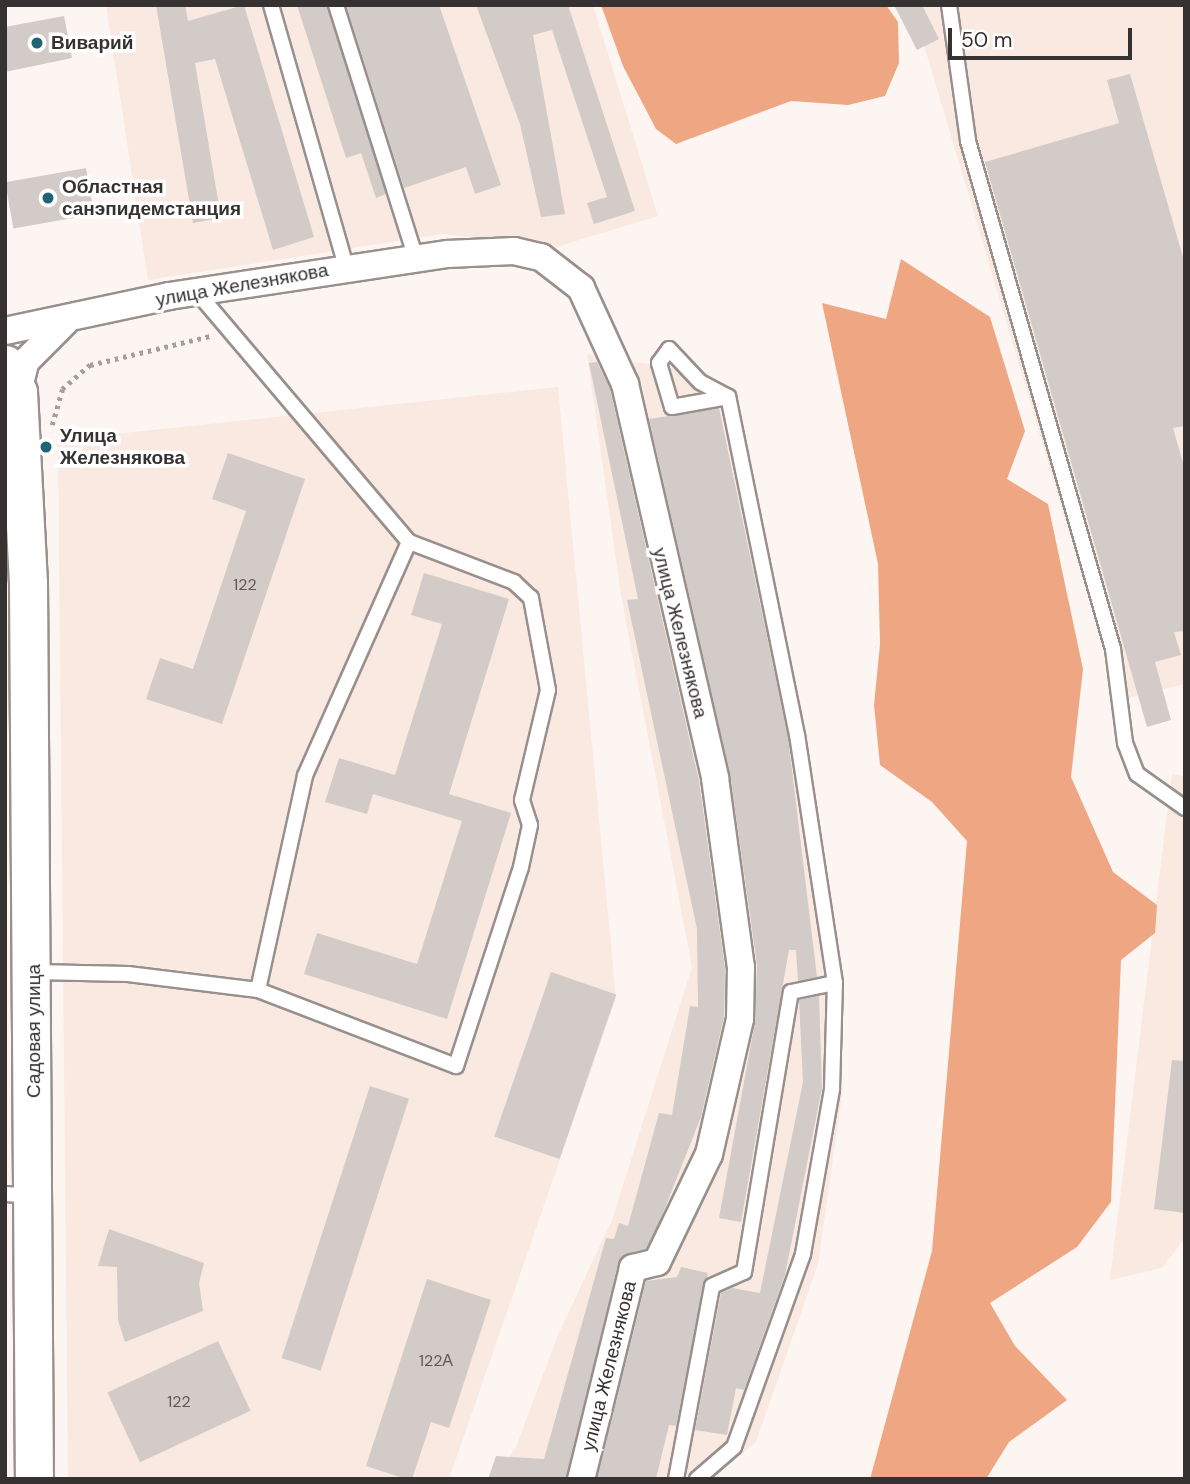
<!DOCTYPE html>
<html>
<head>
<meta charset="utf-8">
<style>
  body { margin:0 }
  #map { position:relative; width:1190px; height:1484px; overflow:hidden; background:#fdf5f2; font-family:"DM Sans",sans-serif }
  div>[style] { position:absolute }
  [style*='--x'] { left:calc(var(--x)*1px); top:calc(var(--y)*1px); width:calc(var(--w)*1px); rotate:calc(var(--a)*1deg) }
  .built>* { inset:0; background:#f9e9e1 }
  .forest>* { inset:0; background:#efa682 }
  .building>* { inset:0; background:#d2cbc7; transform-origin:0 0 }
  .path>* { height:4.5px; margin-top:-2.25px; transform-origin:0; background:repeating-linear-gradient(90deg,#a59e9c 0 3.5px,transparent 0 8.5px) }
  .roads { filter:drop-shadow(2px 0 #98908d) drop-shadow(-2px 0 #98908d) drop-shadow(0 2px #98908d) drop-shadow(0 -2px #98908d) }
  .service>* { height:14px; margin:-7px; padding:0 7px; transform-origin:7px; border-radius:7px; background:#fff }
  .minor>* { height:26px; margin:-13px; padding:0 13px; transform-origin:13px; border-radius:13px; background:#fff }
  .secondary>* { height:37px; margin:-18.5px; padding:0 18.5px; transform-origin:18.5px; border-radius:18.5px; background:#fff }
  .dots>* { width:19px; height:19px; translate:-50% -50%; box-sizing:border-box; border:4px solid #fff; border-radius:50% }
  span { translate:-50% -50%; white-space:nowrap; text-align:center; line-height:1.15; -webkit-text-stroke:7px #fff; paint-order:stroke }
  .number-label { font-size:16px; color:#5d5856 }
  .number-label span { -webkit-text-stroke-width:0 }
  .poi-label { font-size:19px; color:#363231; font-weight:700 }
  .left { translate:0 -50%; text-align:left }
  .street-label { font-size:19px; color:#363231 }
  .frame { position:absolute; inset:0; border:7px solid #363231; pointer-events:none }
  .scale { position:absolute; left:948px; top:28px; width:184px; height:32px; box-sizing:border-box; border:4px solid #363231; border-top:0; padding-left:9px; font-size:21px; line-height:24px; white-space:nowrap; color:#363231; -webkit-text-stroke:5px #fff; paint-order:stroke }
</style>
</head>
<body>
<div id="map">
  <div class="built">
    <i style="clip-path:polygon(106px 5px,593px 5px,658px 216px,553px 248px,443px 234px,148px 280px)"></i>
    <i style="clip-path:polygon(912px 5px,1185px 5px,1185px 684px,1119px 700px)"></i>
    <i style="clip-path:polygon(587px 354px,680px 369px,733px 401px,805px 745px,842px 1095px,818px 1264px,756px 1442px,712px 1479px,494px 1479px,516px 1447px,558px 1335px,612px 1220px,692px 967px,621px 595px)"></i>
    <i style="clip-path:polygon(558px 387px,616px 998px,449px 1479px,68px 1479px,58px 440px)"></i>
    <i style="clip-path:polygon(1172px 774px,1185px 776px,1185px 1238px,1162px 1268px,1110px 1280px)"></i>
  </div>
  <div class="forest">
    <i style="clip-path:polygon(601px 5px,886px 5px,898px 22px,899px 63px,885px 96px,848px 105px,791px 101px,676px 144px,656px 129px,623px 66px)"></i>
    <i style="clip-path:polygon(901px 259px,990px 317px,1025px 431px,1007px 479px,1048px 504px,1083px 669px,1071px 777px,1113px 872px,1157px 905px,1155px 933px,1121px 960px,1111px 1202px,1077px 1247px,990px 1303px,1015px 1346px,1067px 1400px,1009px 1442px,986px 1479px,870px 1479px,932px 1251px,967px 841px,932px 802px,880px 765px,874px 705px,880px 644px,878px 564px,822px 303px,886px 319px)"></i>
  </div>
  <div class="building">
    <i style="clip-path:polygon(156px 5px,185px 5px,188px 21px,244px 5px,314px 237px,273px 250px,215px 59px,195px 63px,221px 218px,193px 223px)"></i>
    <i style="clip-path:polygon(297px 5px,327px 5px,386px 194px,376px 198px,361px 153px,346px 158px)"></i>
    <i style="clip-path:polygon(346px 5px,439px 5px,501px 185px,475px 194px,466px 167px,404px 188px)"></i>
    <i style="clip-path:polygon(476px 5px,568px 5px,635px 211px,594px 224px,587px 203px,607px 197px,552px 30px,533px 35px,565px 214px,541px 217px,520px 124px)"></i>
    <i style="clip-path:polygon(894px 5px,922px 5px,939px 39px,917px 50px)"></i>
    <i style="clip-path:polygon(64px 16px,72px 58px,5px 72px,5px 27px)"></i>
    <i style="clip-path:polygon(1130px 74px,1185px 264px,1185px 426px,1173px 428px,1185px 470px,1185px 631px,1174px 632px,1181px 655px,1155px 662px,1171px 720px,1147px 727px,985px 162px,1119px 123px,1107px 80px)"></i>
    <i style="left:86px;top:168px;width:47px;height:82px;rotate:80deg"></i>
    <i style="clip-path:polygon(597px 362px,610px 389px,699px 781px,725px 968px,724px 1017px,701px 1117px,659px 1223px,646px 1249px,629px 1253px,618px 1264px,566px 1479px,488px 1479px,496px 1456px,544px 1459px,606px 1238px,614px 1239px,619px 1223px,628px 1226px,659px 1113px,672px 1115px,690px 1006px,698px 1007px,697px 929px,627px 600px,638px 599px,589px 363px)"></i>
    <i style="clip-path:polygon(719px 408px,788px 737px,817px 977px,798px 981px,796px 950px,789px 950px,741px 1222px,719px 1218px,755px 1022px,757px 965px,730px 774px,649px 419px)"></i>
    <i style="clip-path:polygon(228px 453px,305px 479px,222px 724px,146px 699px,160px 658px,193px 669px,246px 511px,212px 499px)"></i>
    <i style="clip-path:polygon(424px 573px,509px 599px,449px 794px,511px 813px,447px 1019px,304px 974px,317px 933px,417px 964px,462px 821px,373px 794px,367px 814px,325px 802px,339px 758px,395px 775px,442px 624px,411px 615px)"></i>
    <i style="left:551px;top:972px;width:69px;height:174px;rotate:19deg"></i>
    <i style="clip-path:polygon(819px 996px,822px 1088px,785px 1275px,744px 1390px,736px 1388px,727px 1435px,695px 1430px,721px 1293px,732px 1288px,760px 1293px,803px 1082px,799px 1000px)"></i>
    <i style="clip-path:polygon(1172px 1060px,1185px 1061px,1185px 1213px,1154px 1209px)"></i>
    <i style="left:370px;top:1086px;width:41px;height:286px;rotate:18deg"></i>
    <i style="clip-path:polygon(109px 1229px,204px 1263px,199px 1283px,203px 1311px,125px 1342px,118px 1320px,117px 1267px,98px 1266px)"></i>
    <i style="clip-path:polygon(681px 1267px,708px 1273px,676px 1426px,669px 1425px,656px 1479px,597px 1479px,646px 1281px,677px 1277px)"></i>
    <i style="clip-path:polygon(427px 1279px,491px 1300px,449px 1428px,431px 1422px,412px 1479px,406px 1479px,366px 1466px)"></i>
    <i style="left:218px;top:1341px;width:77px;height:122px;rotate:65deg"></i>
  </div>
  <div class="path">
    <i style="--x:52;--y:425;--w:37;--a:-74"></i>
    <i style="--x:62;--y:389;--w:37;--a:-41"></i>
    <i style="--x:90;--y:365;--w:123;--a:-13.6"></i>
  </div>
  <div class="roads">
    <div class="service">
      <i style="--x:271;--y:5;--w:273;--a:74"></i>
      <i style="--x:336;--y:5;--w:266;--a:72.5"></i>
      <i style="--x:949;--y:5;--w:137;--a:82"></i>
      <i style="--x:968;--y:141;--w:528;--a:74.07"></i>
      <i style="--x:1113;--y:649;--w:95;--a:82.7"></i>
      <i style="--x:1125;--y:743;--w:33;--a:69"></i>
      <i style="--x:1137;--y:774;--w:59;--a:35.3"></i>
      <i style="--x:197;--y:292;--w:328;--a:49.7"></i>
      <i style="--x:409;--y:542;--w:256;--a:114"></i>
      <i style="--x:305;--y:776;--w:219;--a:102.4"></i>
      <i style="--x:669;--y:349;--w:45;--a:46.8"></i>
      <i style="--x:700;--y:382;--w:32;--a:28"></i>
      <i style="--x:728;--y:397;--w:57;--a:169.9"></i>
      <i style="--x:672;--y:407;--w:46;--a:-106.5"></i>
      <i style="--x:659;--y:363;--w:17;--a:-54"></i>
      <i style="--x:34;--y:972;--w:94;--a:1.2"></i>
      <i style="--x:128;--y:974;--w:131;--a:7"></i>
      <i style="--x:258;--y:990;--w:212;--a:21"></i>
      <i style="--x:456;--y:1066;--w:209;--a:-71.9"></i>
      <i style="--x:521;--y:867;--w:43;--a:-77.9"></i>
      <i style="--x:530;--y:825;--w:26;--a:-108"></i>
      <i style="--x:522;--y:800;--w:113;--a:-76.7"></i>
      <i style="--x:548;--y:690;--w:94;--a:-100.5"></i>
      <i style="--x:531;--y:598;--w:23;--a:-137"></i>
      <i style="--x:514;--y:582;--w:112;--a:-159.1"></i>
      <i style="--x:5;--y:1194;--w:26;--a:4"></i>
      <i style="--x:676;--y:1479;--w:196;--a:-79.4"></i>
      <i style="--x:712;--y:1286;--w:35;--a:-24"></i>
      <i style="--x:744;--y:1272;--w:284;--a:-80.5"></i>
      <i style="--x:791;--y:992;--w:45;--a:-11.6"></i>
      <i style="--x:697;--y:1479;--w:49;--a:-40.9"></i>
      <i style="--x:734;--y:1447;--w:205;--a:-70.3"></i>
      <i style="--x:803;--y:1254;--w:168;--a:-80"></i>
      <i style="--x:832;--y:1089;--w:106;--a:-88.4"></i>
      <i style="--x:835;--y:983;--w:251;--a:-98.7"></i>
      <i style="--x:797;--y:735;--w:345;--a:-101.5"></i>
    </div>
    <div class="minor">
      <i style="--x:5;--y:331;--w:168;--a:-12"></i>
      <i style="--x:169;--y:296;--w:282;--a:-8.6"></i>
      <i style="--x:448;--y:254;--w:66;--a:-2.6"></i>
      <i style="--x:514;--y:251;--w:28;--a:13"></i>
      <i style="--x:541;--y:257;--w:51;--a:37.8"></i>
      <i style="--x:581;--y:288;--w:106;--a:65.4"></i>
      <i style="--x:625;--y:384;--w:404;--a:77.1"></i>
      <i style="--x:715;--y:778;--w:191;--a:82.2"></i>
      <i style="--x:741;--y:967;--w:52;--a:91.1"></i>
      <i style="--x:740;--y:1019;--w:139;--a:102.9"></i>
      <i style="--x:709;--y:1154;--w:120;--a:115.7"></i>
      <i style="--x:657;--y:1262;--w:25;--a:166"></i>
      <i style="--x:633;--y:1268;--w:217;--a:103.8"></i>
      <i style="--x:18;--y:392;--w:32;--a:-76"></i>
      <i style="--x:26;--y:361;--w:55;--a:-45"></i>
    </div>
    <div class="secondary">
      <i style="--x:5;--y:364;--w:31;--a:65"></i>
      <i style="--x:18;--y:392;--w:191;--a:87"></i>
      <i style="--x:28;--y:583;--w:896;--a:89.62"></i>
    </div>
  </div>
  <div class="dots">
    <i style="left:37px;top:43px;background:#1e6474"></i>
    <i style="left:48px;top:198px;background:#1e6474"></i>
    <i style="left:46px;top:447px;background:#1e6474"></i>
  </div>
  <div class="number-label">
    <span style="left:245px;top:585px">122</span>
    <span style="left:436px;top:1361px">122А</span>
    <span style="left:179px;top:1402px">122</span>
  </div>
  <div class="poi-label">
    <span class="left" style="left:51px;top:43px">Виварий</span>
    <span class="left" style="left:62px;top:198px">Областная<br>санэпидемстанция</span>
    <span class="left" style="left:60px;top:447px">Улица<br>Железнякова</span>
  </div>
  <div class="street-label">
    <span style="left:242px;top:285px;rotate:-10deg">улица Железнякова</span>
    <span style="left:680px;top:633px;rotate:76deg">улица Железнякова</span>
    <span style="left:34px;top:1031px;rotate:-90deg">Садовая улица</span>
    <span style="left:609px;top:1366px;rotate:-76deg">улица Железнякова</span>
  </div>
  <div class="frame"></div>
  <div class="scale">50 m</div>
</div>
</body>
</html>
